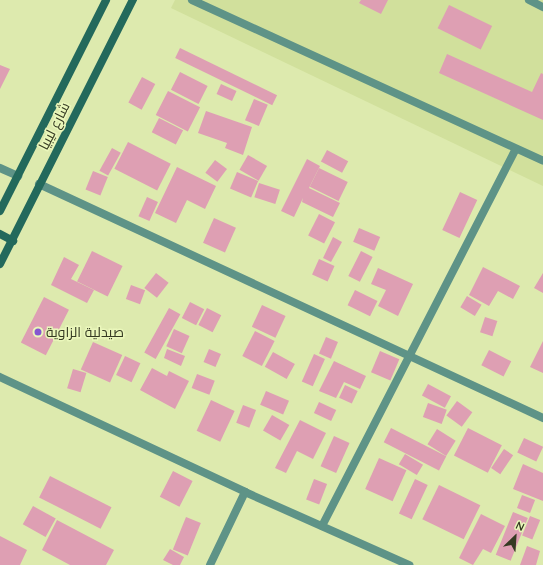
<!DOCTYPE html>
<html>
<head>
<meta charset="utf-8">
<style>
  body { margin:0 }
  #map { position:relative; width:543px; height:565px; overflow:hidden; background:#ddeaae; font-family:Quicksand,Cairo,sans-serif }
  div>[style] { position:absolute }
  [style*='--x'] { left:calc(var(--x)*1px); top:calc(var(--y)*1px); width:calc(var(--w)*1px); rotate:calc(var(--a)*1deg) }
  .built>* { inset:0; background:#d1e09c }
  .building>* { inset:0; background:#de9fb3; transform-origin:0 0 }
  .street>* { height:8px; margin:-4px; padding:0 4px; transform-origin:4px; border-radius:4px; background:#5e9387 }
  .secondary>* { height:8px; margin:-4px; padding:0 4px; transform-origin:4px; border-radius:4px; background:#23695c }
  .dots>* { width:11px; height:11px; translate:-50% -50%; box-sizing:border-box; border:2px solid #eaf7bb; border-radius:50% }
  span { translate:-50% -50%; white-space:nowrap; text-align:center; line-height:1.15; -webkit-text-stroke:3px #eaf7bb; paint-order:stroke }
  .street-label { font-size:14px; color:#353a22 }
  .poi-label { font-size:14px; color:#353a22 }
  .left { translate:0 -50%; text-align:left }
  .north { position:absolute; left:495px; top:517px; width:40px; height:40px; -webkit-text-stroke:3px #eaf7bb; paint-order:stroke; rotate:25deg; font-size:11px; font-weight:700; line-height:16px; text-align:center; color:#353a22 }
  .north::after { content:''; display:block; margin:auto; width:14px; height:18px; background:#353a22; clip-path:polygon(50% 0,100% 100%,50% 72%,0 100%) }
</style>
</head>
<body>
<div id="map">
  <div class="built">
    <i style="clip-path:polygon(175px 0,543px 0,543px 186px,171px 8px)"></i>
  </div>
  <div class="building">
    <i style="clip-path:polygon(361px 0,388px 0,381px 14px,359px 3px)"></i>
    <i style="left:449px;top:5px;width:48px;height:26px;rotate:26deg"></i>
    <i style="left:180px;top:48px;width:108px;height:11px;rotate:26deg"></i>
    <i style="clip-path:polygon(447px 54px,532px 92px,541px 73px,543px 74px,543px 120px,439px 73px)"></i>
    <i style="clip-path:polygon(0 65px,10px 69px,0 89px)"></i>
    <i style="left:180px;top:72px;width:31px;height:20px;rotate:27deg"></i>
    <i style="left:142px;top:77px;width:15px;height:29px;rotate:28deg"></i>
    <i style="left:221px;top:84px;width:17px;height:11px;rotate:24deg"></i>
    <i style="left:168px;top:91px;width:36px;height:27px;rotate:27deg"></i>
    <i style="left:254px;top:99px;width:15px;height:23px;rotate:23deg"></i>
    <i style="clip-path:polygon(206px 111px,252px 127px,243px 155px,225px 148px,227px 143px,198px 133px)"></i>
    <i style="left:159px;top:118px;width:27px;height:16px;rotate:27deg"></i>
    <i style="left:128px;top:142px;width:48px;height:30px;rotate:27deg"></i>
    <i style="left:112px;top:148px;width:10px;height:26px;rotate:29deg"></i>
    <i style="left:327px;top:150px;width:24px;height:13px;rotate:28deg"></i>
    <i style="left:248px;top:155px;width:22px;height:17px;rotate:30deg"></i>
    <i style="clip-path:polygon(307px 159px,320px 166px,309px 188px,340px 203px,333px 217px,302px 202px,303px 198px,294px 217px,281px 211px)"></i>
    <i style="left:215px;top:160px;width:15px;height:16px;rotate:37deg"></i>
    <i style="clip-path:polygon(177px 167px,216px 186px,205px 209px,187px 200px,176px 223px,155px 213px)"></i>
    <i style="left:319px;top:168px;width:32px;height:21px;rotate:26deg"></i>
    <i style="left:93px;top:171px;width:16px;height:20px;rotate:22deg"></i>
    <i style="left:237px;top:172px;width:23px;height:18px;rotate:23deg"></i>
    <i style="left:259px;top:183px;width:22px;height:15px;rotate:18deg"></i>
    <i style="left:460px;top:192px;width:19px;height:42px;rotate:25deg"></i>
    <i style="left:147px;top:197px;width:12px;height:21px;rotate:24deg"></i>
    <i style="left:319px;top:214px;width:18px;height:24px;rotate:27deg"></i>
    <i style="left:214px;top:218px;width:24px;height:27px;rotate:24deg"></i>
    <i style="left:359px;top:228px;width:23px;height:15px;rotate:23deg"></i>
    <i style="clip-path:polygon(333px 237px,342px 242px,331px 262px,323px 258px)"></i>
    <i style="left:92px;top:251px;width:34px;height:34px;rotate:26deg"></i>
    <i style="left:361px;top:251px;width:13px;height:28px;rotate:27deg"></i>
    <i style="clip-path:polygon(64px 257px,79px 265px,71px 279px,94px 290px,87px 303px,51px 285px)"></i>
    <i style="left:319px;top:259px;width:17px;height:17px;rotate:24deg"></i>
    <i style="clip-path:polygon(483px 267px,520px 286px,513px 299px,498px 291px,489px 306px,469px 295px)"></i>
    <i style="clip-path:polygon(378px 268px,413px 284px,398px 316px,378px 306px,386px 290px,371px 284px)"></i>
    <i style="left:156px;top:273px;width:16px;height:19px;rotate:38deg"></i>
    <i style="clip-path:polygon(543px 273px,543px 293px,534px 288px)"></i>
    <i style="left:131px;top:285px;width:15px;height:15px;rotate:20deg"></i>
    <i style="left:355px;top:290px;width:25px;height:17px;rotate:26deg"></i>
    <i style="left:467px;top:296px;width:17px;height:13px;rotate:31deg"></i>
    <i style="left:44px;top:297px;width:28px;height:51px;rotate:27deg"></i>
    <i style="left:190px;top:302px;width:16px;height:18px;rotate:27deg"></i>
    <i style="left:262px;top:305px;width:26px;height:24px;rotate:25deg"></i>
    <i style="left:169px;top:308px;width:13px;height:51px;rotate:29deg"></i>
    <i style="left:207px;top:308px;width:16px;height:19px;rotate:27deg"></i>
    <i style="left:485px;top:317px;width:13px;height:16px;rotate:18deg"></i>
    <i style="left:174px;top:329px;width:17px;height:19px;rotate:24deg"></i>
    <i style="left:255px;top:331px;width:22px;height:28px;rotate:27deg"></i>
    <i style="left:326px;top:337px;width:13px;height:18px;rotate:23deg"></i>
    <i style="clip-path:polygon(543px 341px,543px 373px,530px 367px)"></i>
    <i style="left:93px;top:342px;width:32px;height:30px;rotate:24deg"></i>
    <i style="clip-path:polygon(167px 349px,185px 356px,181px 366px,164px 358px)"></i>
    <i style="left:209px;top:349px;width:13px;height:14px;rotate:23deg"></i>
    <i style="left:489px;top:350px;width:25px;height:17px;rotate:27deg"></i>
    <i style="left:380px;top:351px;width:21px;height:23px;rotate:23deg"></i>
    <i style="left:273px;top:352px;width:25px;height:17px;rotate:29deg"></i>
    <i style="left:314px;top:354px;width:12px;height:30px;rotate:24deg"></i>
    <i style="left:125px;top:356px;width:17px;height:21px;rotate:25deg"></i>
    <i style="clip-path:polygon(334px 361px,366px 376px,360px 389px,344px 382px,336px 398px,319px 391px)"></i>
    <i style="clip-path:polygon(152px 368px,167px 376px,169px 371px,189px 381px,175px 409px,140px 390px)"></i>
    <i style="left:73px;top:369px;width:14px;height:20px;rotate:17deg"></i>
    <i style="left:197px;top:374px;width:19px;height:15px;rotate:21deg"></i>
    <i style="left:428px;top:384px;width:26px;height:13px;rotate:28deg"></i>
    <i style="left:345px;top:385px;width:14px;height:14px;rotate:25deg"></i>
    <i style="left:266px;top:391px;width:25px;height:15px;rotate:23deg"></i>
    <i style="left:211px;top:400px;width:26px;height:34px;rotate:25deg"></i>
    <i style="left:457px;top:401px;width:19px;height:18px;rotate:36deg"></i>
    <i style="left:319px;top:402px;width:19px;height:12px;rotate:25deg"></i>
    <i style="left:428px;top:403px;width:20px;height:15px;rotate:20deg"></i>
    <i style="left:243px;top:405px;width:14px;height:19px;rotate:21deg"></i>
    <i style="left:272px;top:415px;width:20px;height:18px;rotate:30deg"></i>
    <i style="clip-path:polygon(300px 420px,326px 433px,313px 459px,297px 451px,286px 473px,275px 468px)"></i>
    <i style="left:391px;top:428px;width:62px;height:16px;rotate:27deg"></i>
    <i style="left:468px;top:428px;width:38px;height:31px;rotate:27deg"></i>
    <i style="left:437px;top:429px;width:22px;height:18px;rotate:32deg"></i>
    <i style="left:334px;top:436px;width:17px;height:33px;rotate:24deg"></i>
    <i style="left:524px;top:438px;width:21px;height:16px;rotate:25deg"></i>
    <i style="left:504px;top:449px;width:11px;height:23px;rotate:34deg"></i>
    <i style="left:405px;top:454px;width:21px;height:12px;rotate:31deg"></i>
    <i style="left:379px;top:458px;width:30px;height:34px;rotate:24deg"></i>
    <i style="clip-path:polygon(523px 464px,543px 473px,543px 501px,513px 489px)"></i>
    <i style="left:173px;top:471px;width:22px;height:29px;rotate:27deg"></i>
    <i style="left:50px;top:476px;width:69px;height:24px;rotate:27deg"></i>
    <i style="left:314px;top:479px;width:14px;height:22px;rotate:21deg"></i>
    <i style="left:415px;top:479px;width:14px;height:38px;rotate:25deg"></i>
    <i style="left:439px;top:485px;width:46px;height:38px;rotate:26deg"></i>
    <i style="left:522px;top:495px;width:14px;height:14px;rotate:21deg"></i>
    <i style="left:33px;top:506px;width:26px;height:21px;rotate:29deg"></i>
    <i style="left:513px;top:512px;width:16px;height:46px;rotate:22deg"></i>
    <i style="clip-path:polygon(481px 514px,505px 526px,491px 553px,483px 549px,473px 565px,459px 558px)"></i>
    <i style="left:530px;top:516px;width:11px;height:21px;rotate:22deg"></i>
    <i style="left:186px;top:517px;width:16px;height:35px;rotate:22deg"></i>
    <i style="clip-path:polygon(57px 520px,114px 550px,106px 565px,70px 565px,42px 550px)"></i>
    <i style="clip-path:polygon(0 536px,27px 550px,20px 565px,0 565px)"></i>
    <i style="clip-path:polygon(527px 546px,540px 551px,536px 565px,520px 565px)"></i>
    <i style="clip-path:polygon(170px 549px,184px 557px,180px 565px,173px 565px,163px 560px)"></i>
  </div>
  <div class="street">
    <i style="--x:192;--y:0;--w:386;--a:24.6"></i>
    <i style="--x:529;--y:0;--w:16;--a:27"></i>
    <i style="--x:0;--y:168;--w:20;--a:24"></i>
    <i style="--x:39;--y:184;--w:556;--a:24.9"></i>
    <i style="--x:0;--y:377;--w:271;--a:25.1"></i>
    <i style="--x:245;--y:492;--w:180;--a:24"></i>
    <i style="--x:322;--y:526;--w:424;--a:-62.8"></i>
    <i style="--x:210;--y:565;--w:81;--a:-64.4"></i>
  </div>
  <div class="secondary">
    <i style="--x:0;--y:211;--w:236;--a:-63.3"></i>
    <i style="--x:0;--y:234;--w:15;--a:28"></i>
    <i style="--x:0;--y:264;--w:296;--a:-63.3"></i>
  </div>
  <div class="dots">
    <i style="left:38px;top:332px;background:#8557d0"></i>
  </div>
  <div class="street-label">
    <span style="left:54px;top:126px;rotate:-63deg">شارع ليبيا</span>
  </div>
  <div class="poi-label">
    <span class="left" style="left:46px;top:332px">صيدلية الزاوية</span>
  </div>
  <div class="north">N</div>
</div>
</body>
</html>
